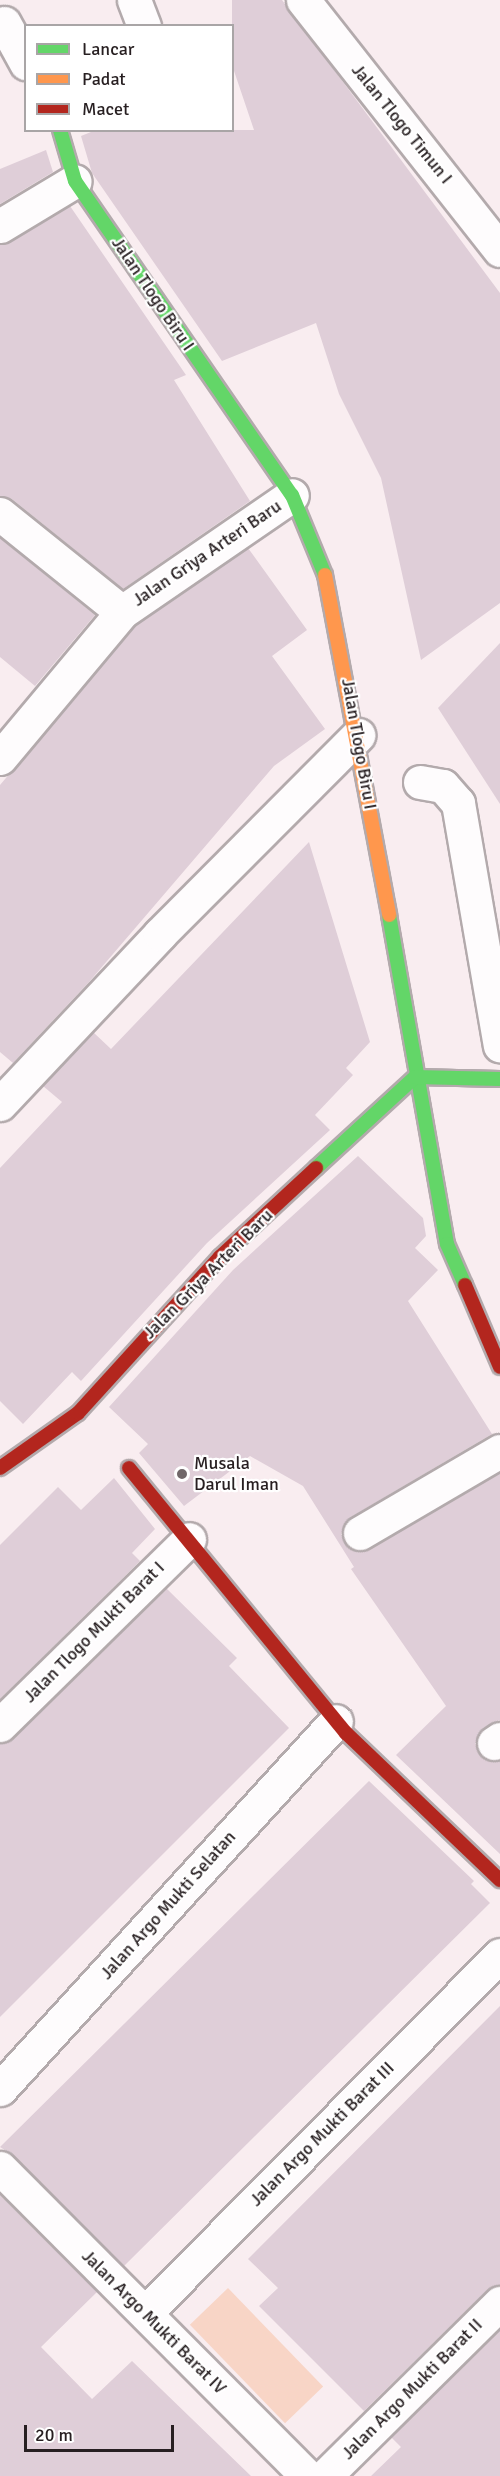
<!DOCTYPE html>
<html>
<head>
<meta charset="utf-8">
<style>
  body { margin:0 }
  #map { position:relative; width:500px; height:2476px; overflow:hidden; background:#f9edf0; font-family:Signika,sans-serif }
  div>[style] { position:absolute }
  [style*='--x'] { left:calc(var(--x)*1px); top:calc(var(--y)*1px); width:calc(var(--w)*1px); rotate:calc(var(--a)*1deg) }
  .green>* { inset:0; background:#f8d5c6; transform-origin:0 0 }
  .building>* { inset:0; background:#dfced8 }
  .roads { filter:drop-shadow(2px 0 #b3aaac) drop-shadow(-2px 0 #b3aaac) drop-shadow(0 2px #b3aaac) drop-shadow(0 -2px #b3aaac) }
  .street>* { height:33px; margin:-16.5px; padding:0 16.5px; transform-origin:16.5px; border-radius:16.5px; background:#fefcfd }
  .fast>* { height:14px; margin:-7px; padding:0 7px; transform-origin:7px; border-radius:7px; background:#63d668 }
  .slow>* { height:14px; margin:-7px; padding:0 7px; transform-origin:7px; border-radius:7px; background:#ff974d }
  .jam>* { height:14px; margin:-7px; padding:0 7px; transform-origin:7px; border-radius:7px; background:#b3261e }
  .dots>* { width:16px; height:16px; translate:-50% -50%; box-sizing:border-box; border:3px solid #fff; border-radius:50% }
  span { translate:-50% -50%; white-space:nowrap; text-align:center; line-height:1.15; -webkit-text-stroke:4.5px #fff; paint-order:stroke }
  .street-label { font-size:18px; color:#271f21 }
  .poi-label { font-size:18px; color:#271f21 }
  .left { translate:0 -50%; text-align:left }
  .legend { position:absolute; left:24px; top:24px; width:210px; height:108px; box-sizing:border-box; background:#fff; border:2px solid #a9a5a6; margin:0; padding:8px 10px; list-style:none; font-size:18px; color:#271f21 }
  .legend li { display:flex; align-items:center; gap:12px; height:30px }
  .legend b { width:30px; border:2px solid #a9a5a6 }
  .scale { position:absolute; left:24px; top:2425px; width:150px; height:27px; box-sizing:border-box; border:3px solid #271f21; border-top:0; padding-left:8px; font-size:18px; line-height:21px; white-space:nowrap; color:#271f21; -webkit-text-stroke:4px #fff; paint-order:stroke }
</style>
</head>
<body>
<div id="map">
  <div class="green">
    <i style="left:228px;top:2288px;width:137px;height:53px;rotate:46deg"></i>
  </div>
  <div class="building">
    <i style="clip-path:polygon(232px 0,282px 0,500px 293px,500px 603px,421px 660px,381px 478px,339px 394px,316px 323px,222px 361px,92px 173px,81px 136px,96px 130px,254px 130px,232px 65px)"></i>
    <i style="clip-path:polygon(46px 150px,53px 172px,0 204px,0 169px)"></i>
    <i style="clip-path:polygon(70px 206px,186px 375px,174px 380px,250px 501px,123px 589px,12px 499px,0 496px,0 245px)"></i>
    <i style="clip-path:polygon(0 538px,95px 615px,35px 686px,0 657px)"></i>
    <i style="clip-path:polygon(248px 548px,307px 630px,272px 656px,325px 729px,274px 766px,89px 982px,13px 1063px,0 1052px,0 785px,135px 626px)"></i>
    <i style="clip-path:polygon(500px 643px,500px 804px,438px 708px)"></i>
    <i style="clip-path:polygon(309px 842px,370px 1042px,346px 1068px,353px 1075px,315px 1115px,330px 1130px,207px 1243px,81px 1381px,72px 1372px,23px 1424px,0 1401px,0 1168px,62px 1102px,43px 1086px,93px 1032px,111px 1049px)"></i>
    <i style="clip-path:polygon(358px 1156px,423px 1218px,426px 1236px,415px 1248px,438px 1270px,408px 1301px,492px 1434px,351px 1517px,341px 1534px,350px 1549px,369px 1549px,500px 1473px,500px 1720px,483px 1728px,475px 1744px,485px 1759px,500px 1760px,500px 1854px,396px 1755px,446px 1706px,351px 1569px,354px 1567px,303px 1486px,250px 1456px,184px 1506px,139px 1453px,148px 1444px,109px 1407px,233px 1270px)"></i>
    <i style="clip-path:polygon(114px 1478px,155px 1529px,132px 1553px,140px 1561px,0 1699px,0 1545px,58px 1487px,81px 1510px)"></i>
    <i style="clip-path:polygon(166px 1588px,237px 1658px,229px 1666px,289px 1728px,0 2017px,0 1743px,13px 1738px)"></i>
    <i style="clip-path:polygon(369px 1781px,474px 1881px,471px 1884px,490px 1903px,124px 2266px,13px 2155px,0 2147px)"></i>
    <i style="clip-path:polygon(500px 2006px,500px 2285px,487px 2290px,364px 2411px,259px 2306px,278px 2288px,248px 2259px)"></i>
    <i style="clip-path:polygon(0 2195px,97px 2292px,41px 2347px,92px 2399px,132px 2361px,251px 2476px,0 2476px)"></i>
    <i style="clip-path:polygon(500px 2329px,500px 2476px,371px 2476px,401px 2447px,391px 2437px)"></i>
  </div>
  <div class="roads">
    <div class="street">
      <i style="--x:134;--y:0;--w:28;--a:69"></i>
      <i style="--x:303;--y:0;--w:318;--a:51.8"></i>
      <i style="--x:4;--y:23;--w:46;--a:61.2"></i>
      <i style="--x:0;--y:226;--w:87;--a:-31"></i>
      <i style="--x:0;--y:514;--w:156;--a:38.8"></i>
      <i style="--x:0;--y:758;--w:190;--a:-50.1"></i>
      <i style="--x:122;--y:612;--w:206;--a:-34.5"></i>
      <i style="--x:420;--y:782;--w:23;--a:10"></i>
      <i style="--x:443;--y:786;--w:23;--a:49"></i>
      <i style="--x:458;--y:803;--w:246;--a:80.2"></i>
      <i style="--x:0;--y:1104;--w:233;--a:-46.7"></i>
      <i style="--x:160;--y:934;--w:281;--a:-45.1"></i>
      <i style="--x:360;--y:1533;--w:162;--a:-30.4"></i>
      <i style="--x:0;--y:1725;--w:265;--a:-44.5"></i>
      <i style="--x:494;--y:1743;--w:7;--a:-34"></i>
      <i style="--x:0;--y:2089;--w:498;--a:-47.6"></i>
      <i style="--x:0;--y:2168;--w:435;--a:45.1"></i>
      <i style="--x:145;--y:2313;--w:504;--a:-45.24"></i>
      <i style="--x:325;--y:2476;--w:246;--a:-44.7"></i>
    </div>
    <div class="fast">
      <i style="--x:60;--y:130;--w:53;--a:73.6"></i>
      <i style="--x:75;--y:181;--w:382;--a:55.4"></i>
      <i style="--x:292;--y:495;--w:87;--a:67.6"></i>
      <i style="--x:389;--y:915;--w:334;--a:80"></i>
      <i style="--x:447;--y:1244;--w:45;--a:66.3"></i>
      <i style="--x:316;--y:1168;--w:134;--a:-42.6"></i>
      <i style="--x:415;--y:1077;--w:85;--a:1.3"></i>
    </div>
    <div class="slow">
      <i style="--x:325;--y:575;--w:346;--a:79.3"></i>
    </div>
    <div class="jam">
      <i style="--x:465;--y:1285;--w:89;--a:66.9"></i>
      <i style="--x:0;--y:1468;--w:95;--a:-35.2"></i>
      <i style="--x:78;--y:1413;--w:211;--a:-47.7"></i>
      <i style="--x:220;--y:1257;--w:131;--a:-42.8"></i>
      <i style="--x:129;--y:1468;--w:343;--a:50.7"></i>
      <i style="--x:346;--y:1733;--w:213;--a:43.7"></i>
    </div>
  </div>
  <div class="dots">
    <i style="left:182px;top:1474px;background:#706769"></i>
  </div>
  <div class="street-label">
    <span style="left:402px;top:124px;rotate:51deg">Jalan Tlogo Timun I</span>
    <span style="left:153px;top:294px;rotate:56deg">Jalan Tlogo Biru I</span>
    <span style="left:207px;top:553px;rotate:-34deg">Jalan Griya Arteri Baru</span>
    <span style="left:359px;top:744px;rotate:80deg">Jalan Tlogo Biru I</span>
    <span style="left:208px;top:1274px;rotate:-45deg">Jalan Griya Arteri Baru</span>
    <span style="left:94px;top:1632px;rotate:-45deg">Jalan Tlogo Mukti Barat I</span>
    <span style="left:168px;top:1905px;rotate:-48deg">Jalan Argo Mukti Selatan</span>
    <span style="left:322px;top:2134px;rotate:-45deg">Jalan Argo Mukti Barat III</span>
    <span style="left:154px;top:2322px;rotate:45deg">Jalan Argo Mukti Barat IV</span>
    <span style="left:412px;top:2389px;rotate:-45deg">Jalan Argo Mukti Barat II</span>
  </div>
  <div class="poi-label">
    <span class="left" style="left:194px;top:1474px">Musala<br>Darul Iman</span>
  </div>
  <ul class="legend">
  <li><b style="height:8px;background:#63d668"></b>Lancar</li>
  <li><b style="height:8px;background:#ff974d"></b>Padat</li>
  <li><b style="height:8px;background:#b3261e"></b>Macet</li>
  </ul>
  <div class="scale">20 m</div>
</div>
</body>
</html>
